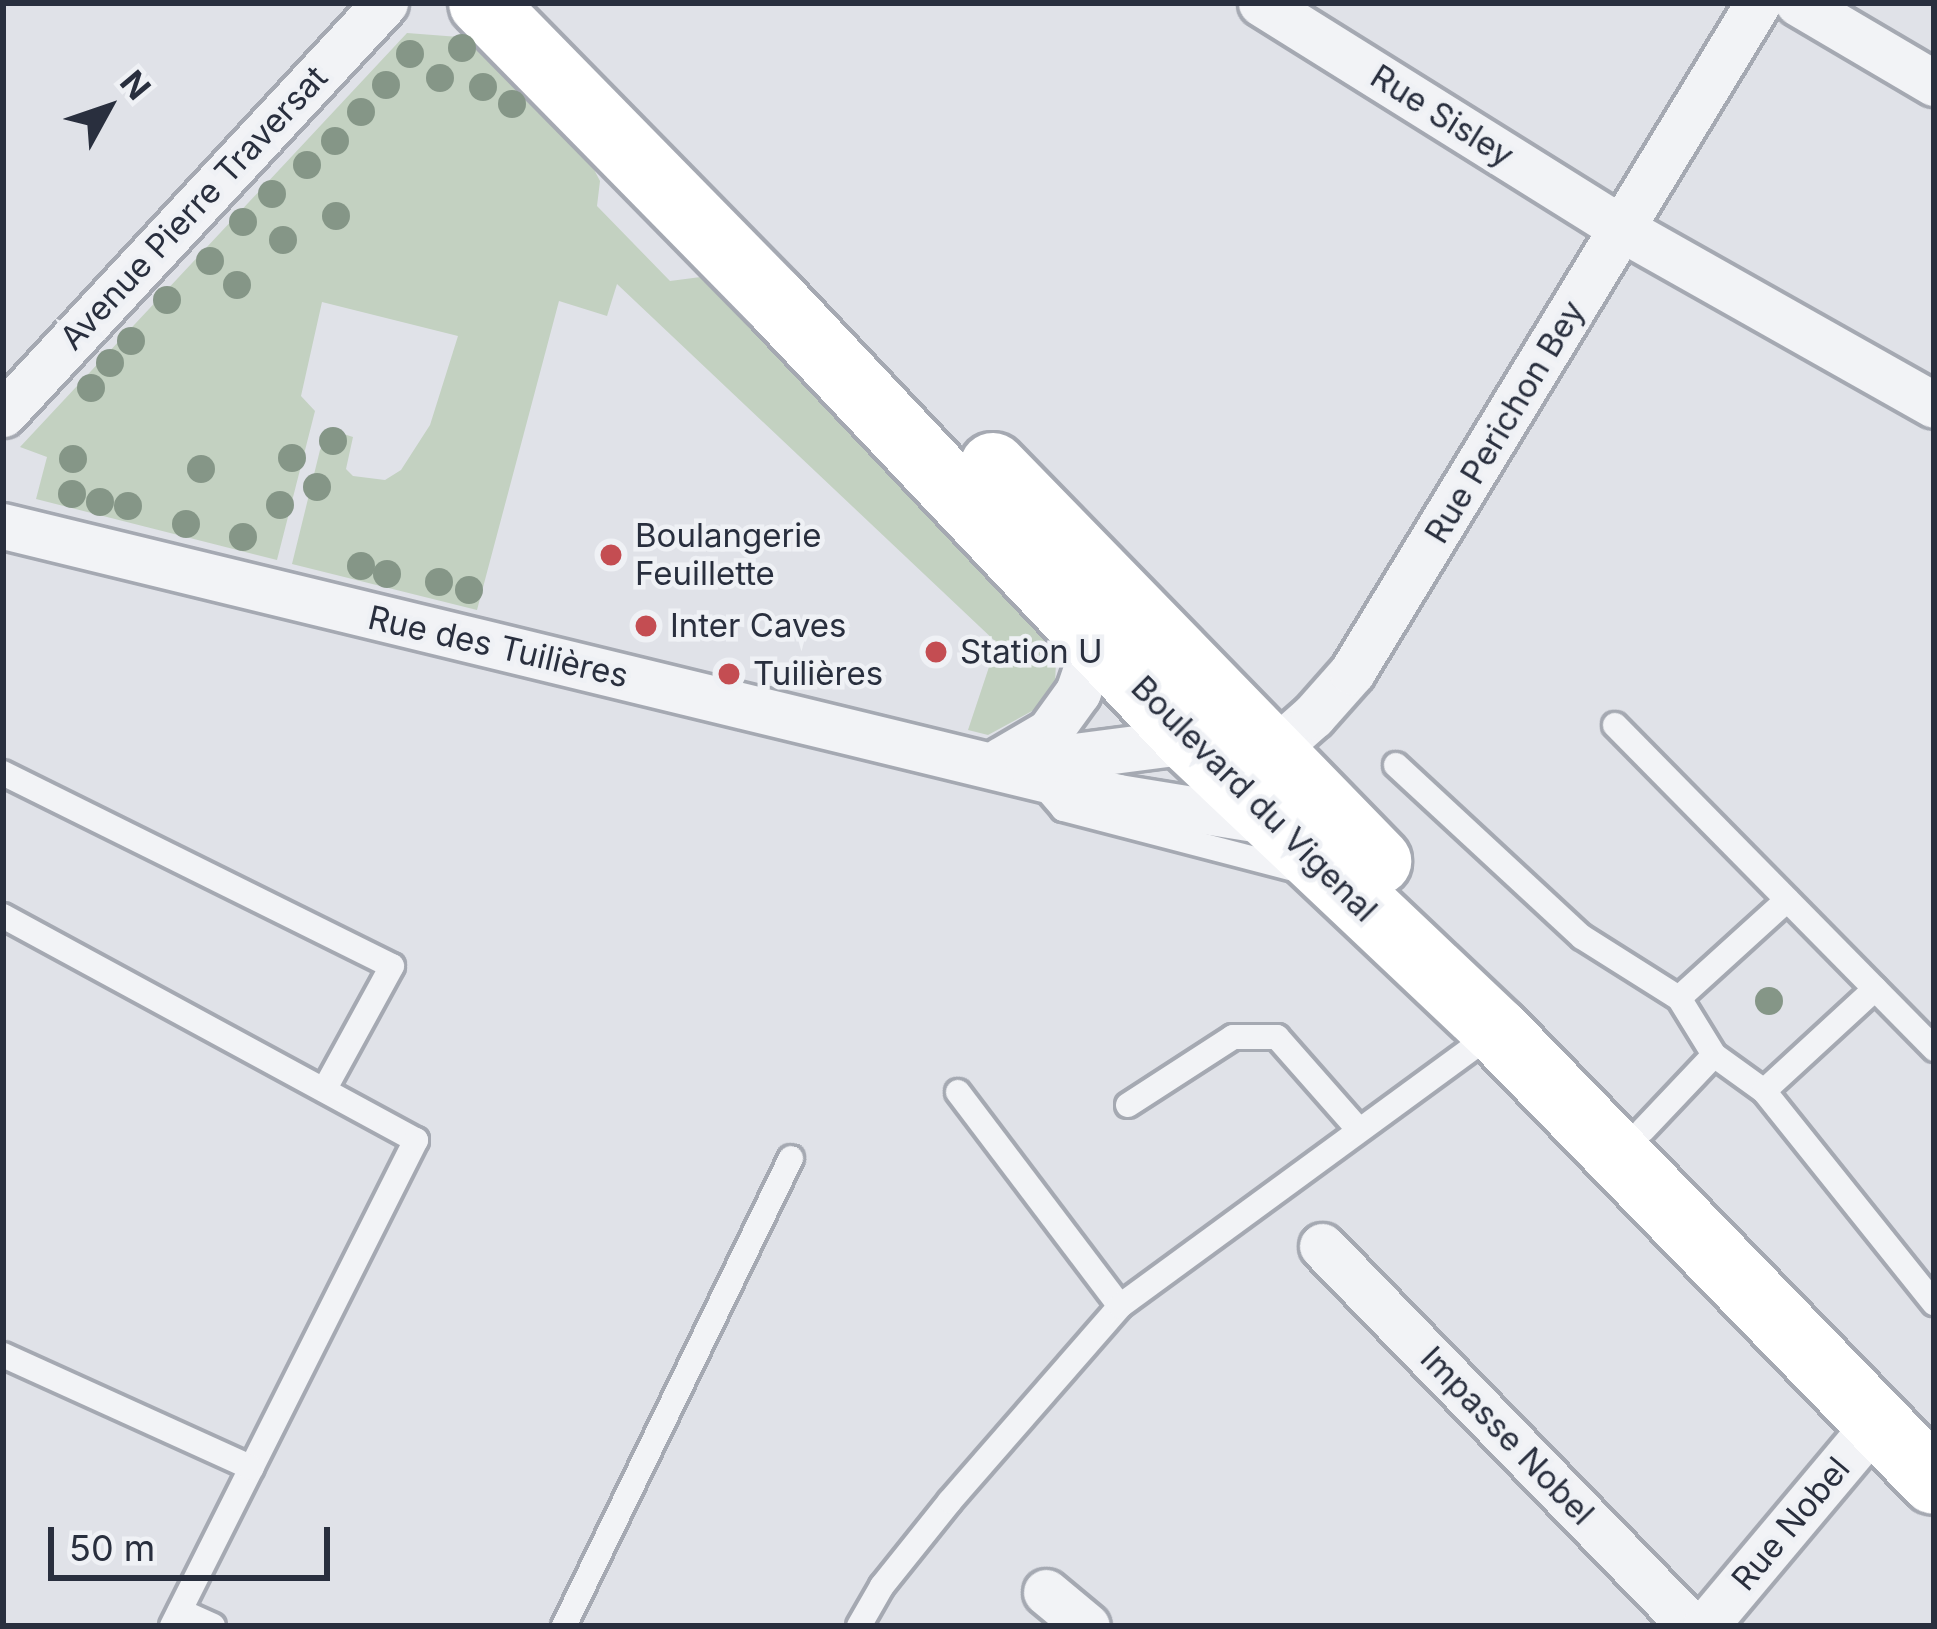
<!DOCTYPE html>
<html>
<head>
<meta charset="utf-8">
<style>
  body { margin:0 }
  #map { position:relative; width:1937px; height:1629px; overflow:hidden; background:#e0e2e8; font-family:Inter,sans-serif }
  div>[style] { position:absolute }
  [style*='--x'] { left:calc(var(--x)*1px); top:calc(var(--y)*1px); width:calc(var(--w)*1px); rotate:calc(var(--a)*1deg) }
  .green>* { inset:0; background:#c3d1c1 }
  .roads { filter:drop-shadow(3px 0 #a5a9b2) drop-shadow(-3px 0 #a5a9b2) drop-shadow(0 3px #a5a9b2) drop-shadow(0 -3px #a5a9b2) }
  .lane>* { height:24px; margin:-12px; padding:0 12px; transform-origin:12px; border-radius:12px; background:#f2f3f6 }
  .street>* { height:45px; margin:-22.5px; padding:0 22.5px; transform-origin:22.5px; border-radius:22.5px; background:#f2f3f6 }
  .primary>* { height:66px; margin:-33px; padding:0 33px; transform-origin:33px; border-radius:33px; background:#fff }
  .trees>* { width:28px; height:28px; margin:-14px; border-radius:50%; background:#859687 }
  .dots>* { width:33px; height:33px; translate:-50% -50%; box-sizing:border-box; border:6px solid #eff1f5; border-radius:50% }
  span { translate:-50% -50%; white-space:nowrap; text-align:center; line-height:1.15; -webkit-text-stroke:9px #eff1f5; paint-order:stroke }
  .street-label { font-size:33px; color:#292f3e }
  .poi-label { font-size:33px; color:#292f3e }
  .left { translate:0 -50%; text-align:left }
  .frame { position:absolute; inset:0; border:6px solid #292f3e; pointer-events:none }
  .north { position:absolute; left:48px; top:48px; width:120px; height:120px; -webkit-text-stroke:9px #eff1f5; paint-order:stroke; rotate:50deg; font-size:33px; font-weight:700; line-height:48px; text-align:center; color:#292f3e }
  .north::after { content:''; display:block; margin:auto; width:42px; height:54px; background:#292f3e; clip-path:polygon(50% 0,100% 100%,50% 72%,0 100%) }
  .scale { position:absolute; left:48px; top:1527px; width:282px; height:54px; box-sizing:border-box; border:6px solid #292f3e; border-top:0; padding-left:15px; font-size:36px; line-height:42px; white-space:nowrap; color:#292f3e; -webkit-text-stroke:9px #eff1f5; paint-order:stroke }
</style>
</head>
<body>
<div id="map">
  <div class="green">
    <i style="clip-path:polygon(407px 33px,472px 38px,586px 154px,600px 181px,597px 206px,670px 281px,716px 275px,1057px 639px,1055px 684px,1045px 704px,988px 735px,968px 730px,997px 643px,617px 284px,607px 316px,559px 301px,477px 610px,292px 564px,320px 450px,331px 430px,353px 437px,346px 469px,353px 476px,385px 480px,401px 470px,430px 425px,458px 336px,322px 302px,301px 396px,315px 411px,277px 560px,36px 499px,47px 457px,20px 447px)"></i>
  </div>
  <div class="roads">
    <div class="lane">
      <i style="--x:1615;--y:725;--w:455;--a:45.4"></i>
      <i style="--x:1396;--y:765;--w:253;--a:42.8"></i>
      <i style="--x:1582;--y:937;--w:115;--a:32.2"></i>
      <i style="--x:1679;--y:998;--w:67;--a:58.4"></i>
      <i style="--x:1714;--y:1055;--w:62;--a:35.8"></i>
      <i style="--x:1764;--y:1091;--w:272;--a:51.3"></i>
      <i style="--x:3;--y:773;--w:434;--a:26.4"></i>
      <i style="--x:392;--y:966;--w:141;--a:118.7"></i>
      <i style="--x:1039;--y:781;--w:37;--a:49"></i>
      <i style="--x:1063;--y:809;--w:246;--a:14.6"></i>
      <i style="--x:3;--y:916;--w:470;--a:28.5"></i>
      <i style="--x:416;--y:1140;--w:544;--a:116.66"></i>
      <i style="--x:1679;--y:998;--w:146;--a:-42.2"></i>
      <i style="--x:1764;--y:1091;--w:151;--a:-42.6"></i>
      <i style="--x:958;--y:1092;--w:268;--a:52.9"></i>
      <i style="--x:1128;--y:1105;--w:125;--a:-32.9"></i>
      <i style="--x:1233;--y:1037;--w:44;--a:0"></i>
      <i style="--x:1277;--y:1037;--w:124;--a:48.6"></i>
      <i style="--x:1643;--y:1130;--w:103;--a:-46.6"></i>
      <i style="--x:3;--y:1355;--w:273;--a:24.4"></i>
      <i style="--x:180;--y:1611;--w:36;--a:24"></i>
      <i style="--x:564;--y:1626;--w:520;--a:-64.12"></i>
      <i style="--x:859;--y:1626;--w:46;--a:-60.1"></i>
      <i style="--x:882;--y:1586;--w:109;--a:-51.3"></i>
      <i style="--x:950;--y:1501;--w:259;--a:-48.9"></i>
      <i style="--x:1120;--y:1306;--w:466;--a:-36.2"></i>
    </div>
    <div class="street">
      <i style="--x:1261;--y:3;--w:426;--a:32"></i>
      <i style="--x:1622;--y:229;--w:358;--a:29.4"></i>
      <i style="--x:1798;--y:3;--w:158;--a:30.5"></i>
      <i style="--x:3;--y:414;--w:561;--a:-47.09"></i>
      <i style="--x:3;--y:526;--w:1147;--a:13.66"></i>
      <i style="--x:1118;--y:797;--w:157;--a:9.2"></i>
      <i style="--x:1001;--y:760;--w:56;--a:-30.3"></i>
      <i style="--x:1049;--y:732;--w:49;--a:-54.1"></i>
      <i style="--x:1078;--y:692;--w:40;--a:-71.1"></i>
      <i style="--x:1091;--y:654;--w:34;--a:-116"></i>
      <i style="--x:1028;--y:762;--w:163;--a:-7.4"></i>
      <i style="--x:1190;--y:741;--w:82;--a:8.4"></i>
      <i style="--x:1271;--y:753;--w:56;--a:-41.4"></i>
      <i style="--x:1313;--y:716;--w:59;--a:-48.4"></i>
      <i style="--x:1352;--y:672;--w:783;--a:-58.75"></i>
      <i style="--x:1322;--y:1246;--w:530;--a:45.84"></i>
      <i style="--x:1046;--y:1592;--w:53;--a:39.7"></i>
      <i style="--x:1705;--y:1626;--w:266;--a:-50"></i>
    </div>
    <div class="primary">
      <i style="--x:482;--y:3;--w:414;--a:45.5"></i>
      <i style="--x:772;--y:298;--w:609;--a:46.66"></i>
      <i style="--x:1190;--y:741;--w:422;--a:43.4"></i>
      <i style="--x:1497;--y:1031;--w:627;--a:45.84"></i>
      <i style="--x:993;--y:466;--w:552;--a:45.73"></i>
    </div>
  </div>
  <div class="trees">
    <i style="left:462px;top:48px"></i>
    <i style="left:410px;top:54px"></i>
    <i style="left:440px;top:78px"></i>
    <i style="left:386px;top:85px"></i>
    <i style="left:483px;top:87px"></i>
    <i style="left:512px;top:104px"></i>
    <i style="left:361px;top:112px"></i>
    <i style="left:335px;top:141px"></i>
    <i style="left:307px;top:165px"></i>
    <i style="left:272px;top:194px"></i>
    <i style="left:336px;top:216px"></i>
    <i style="left:243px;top:222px"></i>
    <i style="left:283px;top:240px"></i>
    <i style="left:210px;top:261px"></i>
    <i style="left:237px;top:285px"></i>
    <i style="left:167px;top:300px"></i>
    <i style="left:131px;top:341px"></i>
    <i style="left:110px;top:363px"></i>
    <i style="left:91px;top:388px"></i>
    <i style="left:333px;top:441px"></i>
    <i style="left:292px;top:458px"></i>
    <i style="left:73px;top:459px"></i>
    <i style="left:201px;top:469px"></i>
    <i style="left:317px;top:487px"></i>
    <i style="left:72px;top:494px"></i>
    <i style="left:100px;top:502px"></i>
    <i style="left:280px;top:505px"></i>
    <i style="left:128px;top:506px"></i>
    <i style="left:186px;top:524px"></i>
    <i style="left:243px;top:537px"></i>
    <i style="left:361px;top:566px"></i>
    <i style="left:387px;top:574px"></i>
    <i style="left:439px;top:582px"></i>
    <i style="left:469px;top:590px"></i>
    <i style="left:1769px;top:1001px"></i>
  </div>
  <div class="dots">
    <i style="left:611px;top:555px;background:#c44d52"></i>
    <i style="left:646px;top:626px;background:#c44d52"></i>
    <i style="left:936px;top:652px;background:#c44d52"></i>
    <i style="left:729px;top:674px;background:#c44d52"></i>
  </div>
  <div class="street-label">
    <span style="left:1442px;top:116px;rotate:32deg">Rue Sisley</span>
    <span style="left:194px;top:208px;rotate:-47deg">Avenue Pierre Traversat</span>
    <span style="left:1505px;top:422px;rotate:-59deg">Rue Perichon Bey</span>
    <span style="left:498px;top:647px;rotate:13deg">Rue des Tuilières</span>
    <span style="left:1254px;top:799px;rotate:45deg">Boulevard du Vigenal</span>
    <span style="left:1507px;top:1436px;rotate:46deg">Impasse Nobel</span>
    <span style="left:1791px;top:1524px;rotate:-50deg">Rue Nobel</span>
  </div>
  <div class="poi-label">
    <span class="left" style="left:635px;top:555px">Boulangerie<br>Feuillette</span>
    <span class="left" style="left:670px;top:626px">Inter Caves</span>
    <span class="left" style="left:960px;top:652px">Station U</span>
    <span class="left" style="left:753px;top:674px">Tuilières</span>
  </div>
  <div class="frame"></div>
  <div class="north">N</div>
  <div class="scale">50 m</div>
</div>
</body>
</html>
